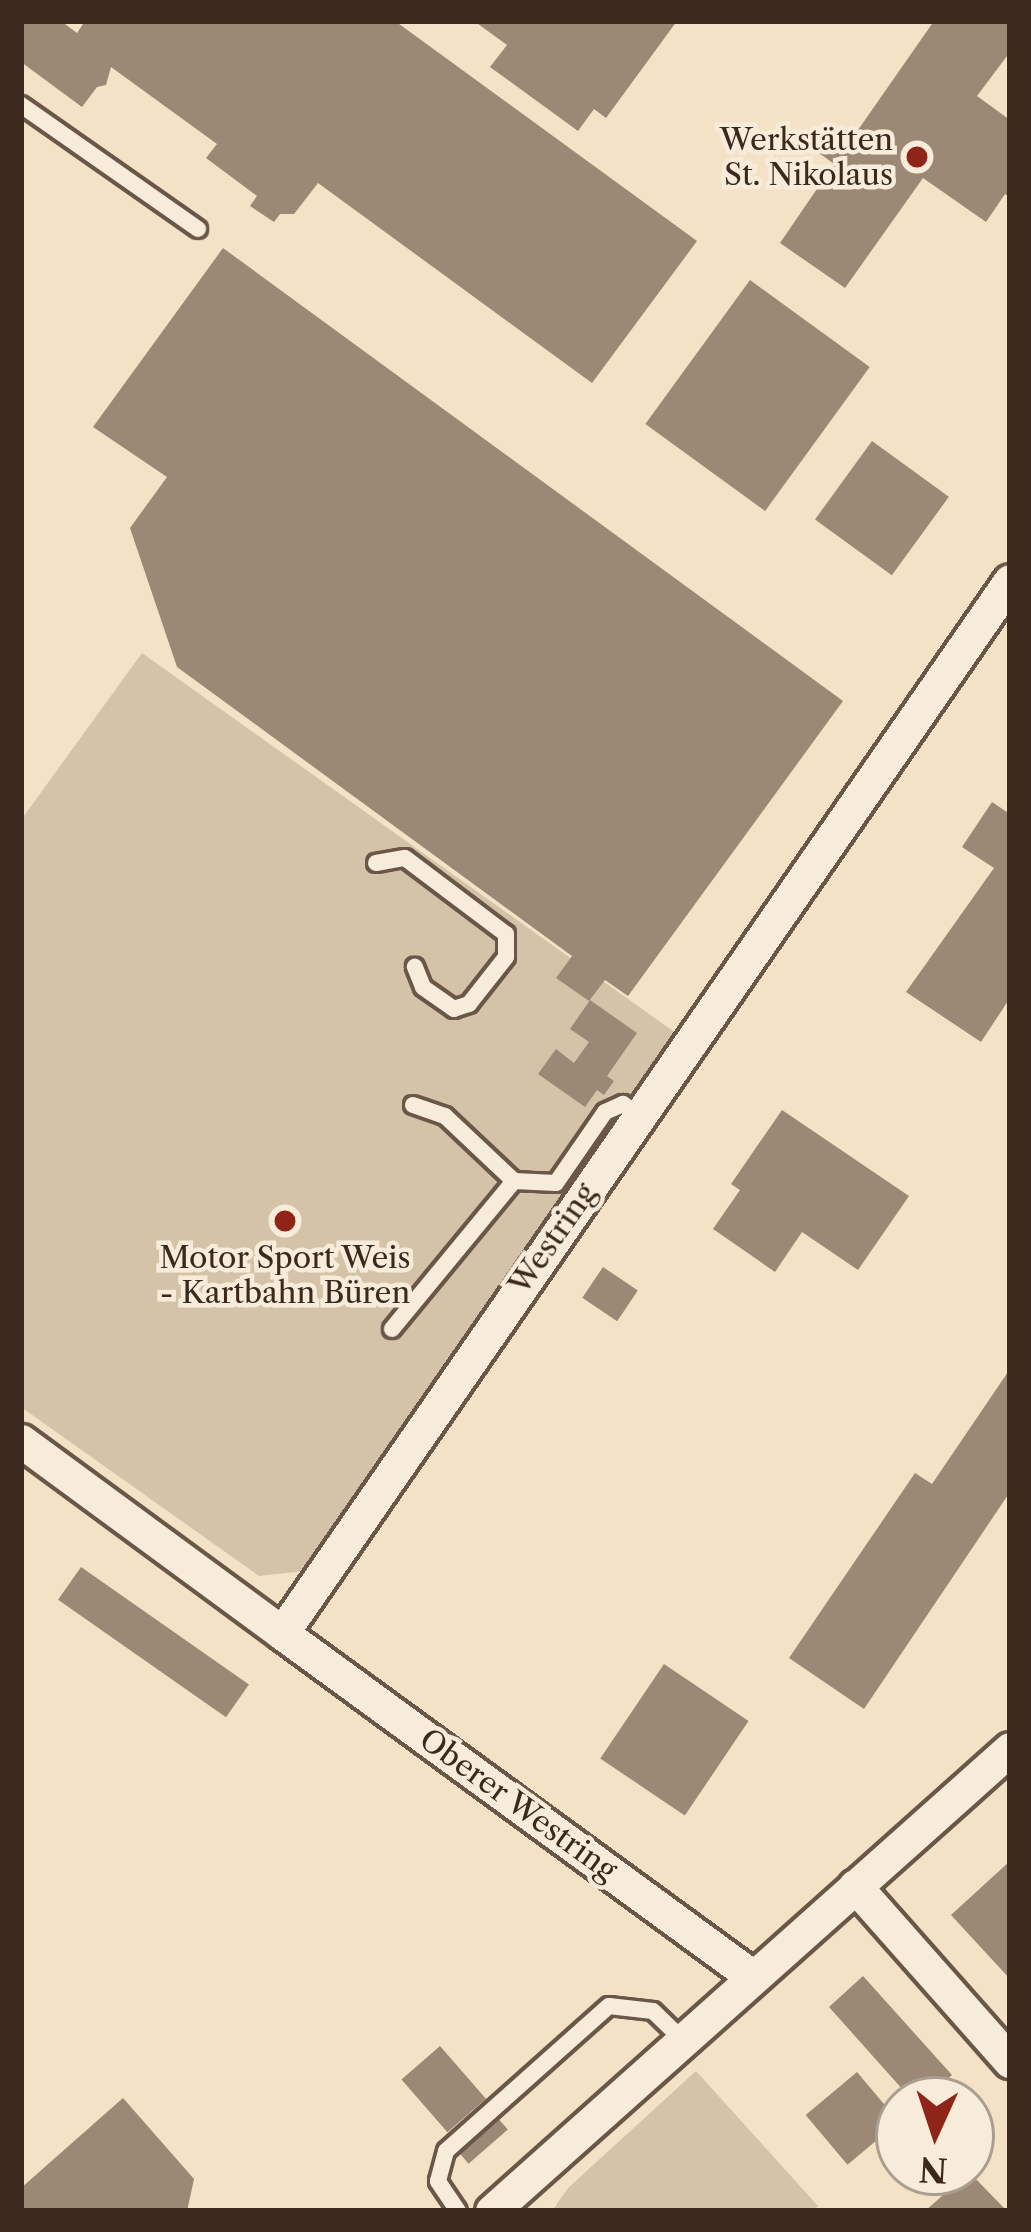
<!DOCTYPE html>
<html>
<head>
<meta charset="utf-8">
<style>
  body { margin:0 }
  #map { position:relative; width:1031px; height:2232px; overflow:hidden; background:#f3e2c6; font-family:"Libre Caslon Text",serif }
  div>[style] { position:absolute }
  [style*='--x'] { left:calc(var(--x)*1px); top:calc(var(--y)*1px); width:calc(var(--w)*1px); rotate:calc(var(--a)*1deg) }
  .green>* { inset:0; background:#d4c3a9 }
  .building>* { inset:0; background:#9b8975; transform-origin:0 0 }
  .roads { filter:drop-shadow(3px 0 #6a5748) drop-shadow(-3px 0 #6a5748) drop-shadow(0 3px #6a5748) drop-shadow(0 -3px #6a5748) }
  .lane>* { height:16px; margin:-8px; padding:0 8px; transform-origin:8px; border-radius:8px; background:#f7ecda }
  .street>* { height:33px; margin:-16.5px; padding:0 16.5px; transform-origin:16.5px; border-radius:16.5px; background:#f7ecda }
  .dots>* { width:33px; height:33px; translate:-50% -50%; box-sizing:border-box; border:6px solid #f7ecda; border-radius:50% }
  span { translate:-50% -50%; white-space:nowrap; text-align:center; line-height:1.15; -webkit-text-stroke:9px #f7ecda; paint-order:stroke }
  .poi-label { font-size:30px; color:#3c291e }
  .right { translate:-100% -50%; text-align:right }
  .street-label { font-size:30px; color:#3c291e }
  .frame { position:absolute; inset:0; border:24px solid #3c291e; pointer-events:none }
  .north { position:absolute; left:875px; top:2076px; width:120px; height:120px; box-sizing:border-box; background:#f7ecda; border:3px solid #ac9e8f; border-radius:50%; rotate:183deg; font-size:33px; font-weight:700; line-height:48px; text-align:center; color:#3c291e }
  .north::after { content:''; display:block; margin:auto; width:42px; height:54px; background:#8f2418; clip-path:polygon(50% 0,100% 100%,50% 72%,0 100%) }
</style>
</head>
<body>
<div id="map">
  <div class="green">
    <i style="clip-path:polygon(142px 653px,680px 1036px,304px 1571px,259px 1576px,21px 1407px,21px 820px)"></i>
    <i style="clip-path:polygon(696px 2071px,818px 2206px,813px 2211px,552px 2211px,568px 2188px)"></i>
  </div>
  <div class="building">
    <i style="clip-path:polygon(21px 21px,61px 21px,77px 33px,85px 21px,395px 21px,697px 241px,592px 383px,318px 183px,294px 214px,280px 214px,274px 222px,250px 206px,257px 196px,206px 158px,217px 144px,111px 67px,106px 85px,97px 87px,82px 107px,21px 62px)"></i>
    <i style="clip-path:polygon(474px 21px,677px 21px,606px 118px,594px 109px,578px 131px,490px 67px,507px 45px)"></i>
    <i style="clip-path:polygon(934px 21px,1010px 21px,1010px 52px,977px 96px,1010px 120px,1010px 198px,1005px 194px,986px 222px,923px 178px,845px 288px,780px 243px,834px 164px,815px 150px,831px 126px,851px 140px)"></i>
    <i style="clip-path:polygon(223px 248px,843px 701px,628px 996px,605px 980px,589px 1001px,556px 978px,572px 956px,177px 667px,130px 528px,167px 477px,93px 427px)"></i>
    <i style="left:750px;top:280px;width:148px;height:178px;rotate:36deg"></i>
    <i style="left:872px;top:441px;width:95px;height:97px;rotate:36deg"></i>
    <i style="clip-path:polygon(992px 802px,1010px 814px,1010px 998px,981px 1042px,906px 992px,994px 868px,962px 847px)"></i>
    <i style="clip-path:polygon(590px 1000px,637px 1033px,607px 1076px,614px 1081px,604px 1095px,597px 1090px,585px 1107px,538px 1074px,556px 1049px,574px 1063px,589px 1042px,570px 1029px)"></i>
    <i style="clip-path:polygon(782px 1110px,909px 1196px,858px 1270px,802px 1232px,775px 1272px,713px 1229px,740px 1190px,731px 1184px)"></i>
    <i style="left:603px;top:1267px;width:42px;height:37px;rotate:34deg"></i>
    <i style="clip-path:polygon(1010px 1369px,1010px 1492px,864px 1709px,789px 1658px,915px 1473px,932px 1484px)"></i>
    <i style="left:81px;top:1567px;width:205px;height:40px;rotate:35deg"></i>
    <i style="left:664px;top:1664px;width:102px;height:114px;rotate:34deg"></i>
    <i style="clip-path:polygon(1010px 1861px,1010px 1979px,951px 1915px)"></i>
    <i style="clip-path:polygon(863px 1976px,952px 2075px,925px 2100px,912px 2100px,829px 2007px)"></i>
    <i style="left:440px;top:2046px;width:70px;height:51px;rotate:49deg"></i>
    <i style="left:857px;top:2072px;width:65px;height:67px;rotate:50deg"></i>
    <i style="clip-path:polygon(123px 2098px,194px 2179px,187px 2211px,21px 2211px,21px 2188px)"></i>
    <i style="left:496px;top:2116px;width:18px;height:52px;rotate:49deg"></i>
    <i style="clip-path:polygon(969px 2172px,1007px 2211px,925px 2211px)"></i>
  </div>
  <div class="roads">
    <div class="lane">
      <i style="--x:21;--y:105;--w:216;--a:35"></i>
      <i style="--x:376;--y:863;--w:29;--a:-10"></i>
      <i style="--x:405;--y:858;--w:126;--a:37"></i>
      <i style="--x:506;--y:934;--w:23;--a:90"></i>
      <i style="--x:506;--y:957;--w:60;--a:128.2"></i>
      <i style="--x:469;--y:1004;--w:16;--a:162"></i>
      <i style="--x:454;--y:1009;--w:38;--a:-145"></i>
      <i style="--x:423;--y:987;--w:22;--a:-112"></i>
      <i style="--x:413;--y:1105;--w:34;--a:19"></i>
      <i style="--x:445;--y:1116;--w:95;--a:43.3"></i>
      <i style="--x:514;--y:1181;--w:42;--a:2.7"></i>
      <i style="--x:556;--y:1183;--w:86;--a:-55.4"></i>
      <i style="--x:605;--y:1112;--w:20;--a:-24"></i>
      <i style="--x:623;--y:1104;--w:19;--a:35"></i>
      <i style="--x:392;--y:1329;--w:192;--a:-50.5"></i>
      <i style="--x:458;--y:2211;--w:36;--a:-124"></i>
      <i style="--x:438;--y:2181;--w:31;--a:-75"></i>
      <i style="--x:446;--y:2151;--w:218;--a:-41.7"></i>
      <i style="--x:609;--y:2006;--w:44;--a:6.5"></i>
      <i style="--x:653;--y:2011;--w:43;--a:44.1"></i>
    </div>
    <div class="street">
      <i style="--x:21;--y:1441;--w:324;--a:36.3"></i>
      <i style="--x:282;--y:1633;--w:1279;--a:-55.32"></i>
      <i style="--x:282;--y:1633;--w:583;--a:36.14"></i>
      <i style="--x:855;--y:1886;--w:234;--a:48.5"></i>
      <i style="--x:492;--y:2211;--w:694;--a:-41.73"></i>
    </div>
  </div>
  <div class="dots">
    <i style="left:917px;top:157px;background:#8f2418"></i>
    <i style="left:285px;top:1221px;background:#8f2418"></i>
  </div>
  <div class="poi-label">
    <span class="right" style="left:893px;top:157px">Werkstätten<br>St. Nikolaus</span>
    <span style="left:285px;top:1275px">Motor Sport Weis<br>- Kartbahn Büren</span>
  </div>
  <div class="street-label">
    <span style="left:553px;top:1239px;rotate:-55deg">Westring</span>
    <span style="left:518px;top:1805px;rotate:36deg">Oberer Westring</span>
  </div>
  <div class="frame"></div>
  <div class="north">N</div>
</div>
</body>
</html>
